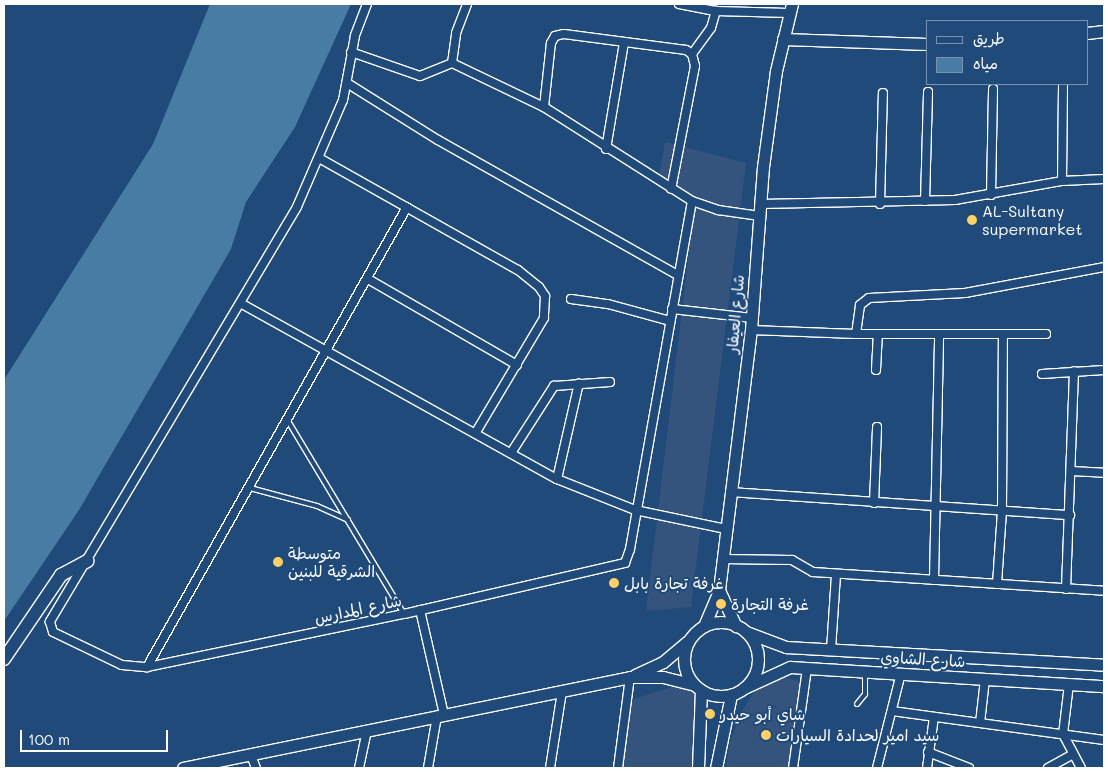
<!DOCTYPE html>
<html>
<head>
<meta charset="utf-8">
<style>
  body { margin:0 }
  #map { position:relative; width:1108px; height:772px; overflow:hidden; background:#1f4a7a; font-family:Mali,"Playpen Sans Arabic",sans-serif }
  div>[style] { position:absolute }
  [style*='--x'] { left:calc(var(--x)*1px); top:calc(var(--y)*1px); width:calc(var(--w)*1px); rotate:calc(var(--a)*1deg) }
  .built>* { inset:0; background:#34547d }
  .water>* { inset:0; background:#487ca5 }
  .roads { filter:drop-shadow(1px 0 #fff) drop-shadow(-1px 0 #fff) drop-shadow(0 1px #fff) drop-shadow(0 -1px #fff) }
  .lane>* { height:4px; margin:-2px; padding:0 2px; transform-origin:2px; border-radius:2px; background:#1f4a7a }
  .street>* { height:8px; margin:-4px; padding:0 4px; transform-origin:4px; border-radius:4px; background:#1f4a7a }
  .secondary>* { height:11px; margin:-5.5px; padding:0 5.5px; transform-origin:5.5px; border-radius:5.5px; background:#1f4a7a }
  .secondary>.ring { margin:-5.5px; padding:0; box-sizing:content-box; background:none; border:11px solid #1f4a7a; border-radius:50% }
  .primary>* { height:12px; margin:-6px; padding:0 6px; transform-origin:6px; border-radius:6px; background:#1f4a7a }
  .dots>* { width:14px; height:14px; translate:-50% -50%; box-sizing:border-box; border:2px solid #1f4a7a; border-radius:50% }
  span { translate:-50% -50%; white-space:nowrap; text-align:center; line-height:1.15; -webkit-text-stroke:4px #1f4a7a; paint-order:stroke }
  .poi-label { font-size:16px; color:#fff }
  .left { translate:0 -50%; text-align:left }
  .street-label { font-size:16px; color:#fff }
  .frame { position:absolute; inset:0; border:5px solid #fff; pointer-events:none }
  .legend { position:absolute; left:926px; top:20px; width:162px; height:65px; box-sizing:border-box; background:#1f4a7a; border:1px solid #7992af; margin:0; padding:6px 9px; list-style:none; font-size:15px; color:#fff }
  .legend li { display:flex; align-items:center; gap:10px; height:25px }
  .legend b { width:25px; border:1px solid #7992af }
  .scale { position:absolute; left:20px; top:730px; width:148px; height:22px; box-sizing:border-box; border:2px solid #fff; border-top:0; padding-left:6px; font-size:15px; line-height:18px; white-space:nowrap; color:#fff; -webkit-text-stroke:4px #1f4a7a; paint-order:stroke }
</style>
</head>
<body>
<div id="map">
  <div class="built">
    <i style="clip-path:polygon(665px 142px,746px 163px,691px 607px,646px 611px,695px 201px,659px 176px)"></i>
    <i style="clip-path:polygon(780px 677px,810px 683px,798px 768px,726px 768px,730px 742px,742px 711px,755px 691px)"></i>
    <i style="clip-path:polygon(675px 686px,701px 690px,693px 768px,620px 768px,631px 700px)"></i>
  </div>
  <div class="water">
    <i style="clip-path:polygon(210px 4px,351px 4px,295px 127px,246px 202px,231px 249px,79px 510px,4px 621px,4px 380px,153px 144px)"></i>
  </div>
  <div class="roads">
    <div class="lane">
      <i style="--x:288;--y:421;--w:225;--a:59"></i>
      <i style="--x:250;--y:488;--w:69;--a:15"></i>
      <i style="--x:317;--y:506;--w:34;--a:24"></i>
      <i style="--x:857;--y:704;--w:13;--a:-51"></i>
      <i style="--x:865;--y:694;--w:20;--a:-90"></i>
    </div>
    <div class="street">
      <i style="--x:367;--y:4;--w:34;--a:111"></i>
      <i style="--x:355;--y:36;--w:65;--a:100.6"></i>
      <i style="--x:343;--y:100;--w:116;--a:113.3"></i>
      <i style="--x:297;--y:207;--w:483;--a:120.8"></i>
      <i style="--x:50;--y:622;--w:10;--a:73"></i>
      <i style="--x:53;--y:632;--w:76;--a:25.6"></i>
      <i style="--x:122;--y:665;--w:25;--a:5"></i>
      <i style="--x:147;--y:667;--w:262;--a:-11.7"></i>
      <i style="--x:404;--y:614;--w:227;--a:-13"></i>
      <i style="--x:625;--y:563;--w:15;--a:-70"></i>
      <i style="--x:630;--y:549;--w:353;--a:-79.9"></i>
      <i style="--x:679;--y:4;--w:38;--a:11"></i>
      <i style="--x:716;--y:11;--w:73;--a:1.6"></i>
      <i style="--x:351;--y:52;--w:73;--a:19.2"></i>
      <i style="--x:420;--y:76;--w:35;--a:-22"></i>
      <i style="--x:452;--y:63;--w:102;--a:25.6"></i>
      <i style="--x:544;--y:107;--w:175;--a:32.4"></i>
      <i style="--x:692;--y:201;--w:28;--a:19"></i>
      <i style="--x:718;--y:210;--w:42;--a:8.1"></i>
      <i style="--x:692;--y:54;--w:32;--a:-54"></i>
      <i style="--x:711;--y:28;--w:18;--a:-74"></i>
      <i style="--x:452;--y:63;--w:30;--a:-82"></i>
      <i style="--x:456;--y:33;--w:31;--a:-69"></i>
      <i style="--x:347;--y:83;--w:107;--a:32.1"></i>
      <i style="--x:438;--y:140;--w:275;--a:29.4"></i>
      <i style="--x:544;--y:107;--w:64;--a:-83.8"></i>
      <i style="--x:551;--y:43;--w:8;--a:-60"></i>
      <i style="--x:555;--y:36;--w:9;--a:-13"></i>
      <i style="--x:564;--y:34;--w:123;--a:7.5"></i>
      <i style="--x:686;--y:50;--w:7;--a:34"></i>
      <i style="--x:692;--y:54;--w:12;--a:76"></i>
      <i style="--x:695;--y:66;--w:125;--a:101"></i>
      <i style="--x:606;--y:149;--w:108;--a:-80.4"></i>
      <i style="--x:319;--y:158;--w:228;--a:29.4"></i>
      <i style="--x:518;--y:270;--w:27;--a:39"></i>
      <i style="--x:539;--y:287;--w:11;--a:56"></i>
      <i style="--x:545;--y:296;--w:22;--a:93"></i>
      <i style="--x:544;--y:318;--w:133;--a:120.8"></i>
      <i style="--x:1062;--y:181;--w:97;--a:-89.4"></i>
      <i style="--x:991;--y:195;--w:106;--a:-88.9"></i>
      <i style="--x:925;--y:201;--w:109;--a:-88.4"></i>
      <i style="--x:760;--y:204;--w:195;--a:-1.2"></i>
      <i style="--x:955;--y:200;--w:109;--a:-10.1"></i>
      <i style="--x:1062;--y:181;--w:42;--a:-2.7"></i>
      <i style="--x:880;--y:204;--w:111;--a:-88.5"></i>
      <i style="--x:368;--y:279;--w:172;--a:30"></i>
      <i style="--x:571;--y:299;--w:37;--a:8"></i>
      <i style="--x:608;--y:304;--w:64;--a:15.3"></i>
      <i style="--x:242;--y:304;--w:360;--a:29.1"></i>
      <i style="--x:557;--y:479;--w:84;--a:21.7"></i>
      <i style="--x:635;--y:510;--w:93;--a:11.8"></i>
      <i style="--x:672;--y:309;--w:81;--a:6.4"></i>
      <i style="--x:751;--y:330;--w:105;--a:2.2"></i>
      <i style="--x:856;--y:334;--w:190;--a:0"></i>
      <i style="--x:856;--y:334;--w:29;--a:-82"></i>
      <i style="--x:860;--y:305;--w:11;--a:-38"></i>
      <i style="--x:869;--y:298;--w:96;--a:-3"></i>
      <i style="--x:965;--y:293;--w:141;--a:-10.6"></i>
      <i style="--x:876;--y:370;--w:36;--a:-87"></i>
      <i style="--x:1042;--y:374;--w:62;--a:-3.7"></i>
      <i style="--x:511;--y:453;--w:80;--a:-57.3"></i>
      <i style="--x:554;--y:386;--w:56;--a:-4.1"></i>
      <i style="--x:1071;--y:471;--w:33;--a:3"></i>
      <i style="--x:557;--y:479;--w:98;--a:-77.1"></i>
      <i style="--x:730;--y:492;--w:341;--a:3.9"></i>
      <i style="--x:874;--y:503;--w:76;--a:-87.7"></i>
      <i style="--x:722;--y:559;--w:70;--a:0.8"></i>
      <i style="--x:792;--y:560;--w:24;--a:30"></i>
      <i style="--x:813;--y:572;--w:292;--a:3.7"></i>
      <i style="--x:934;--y:580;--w:245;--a:-88.8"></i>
      <i style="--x:997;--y:584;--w:73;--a:-86.1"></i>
      <i style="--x:1002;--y:511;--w:175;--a:-89.7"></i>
      <i style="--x:1066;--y:589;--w:218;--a:-87.9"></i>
      <i style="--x:420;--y:610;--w:108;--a:77.1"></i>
      <i style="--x:831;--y:650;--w:76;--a:-86.2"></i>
      <i style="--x:147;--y:667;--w:528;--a:-60.52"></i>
      <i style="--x:1069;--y:684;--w:50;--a:96.8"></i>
      <i style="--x:1063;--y:734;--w:38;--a:62"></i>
      <i style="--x:892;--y:711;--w:214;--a:7.8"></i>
      <i style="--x:980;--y:723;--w:44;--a:-83.5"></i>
      <i style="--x:928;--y:752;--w:44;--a:21.3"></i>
      <i style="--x:251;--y:755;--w:14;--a:69"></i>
      <i style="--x:359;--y:768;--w:38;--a:-78"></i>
      <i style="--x:428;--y:768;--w:53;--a:-80.2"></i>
      <i style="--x:550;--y:768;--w:78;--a:-81.1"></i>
      <i style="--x:618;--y:768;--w:92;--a:-82.5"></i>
      <i style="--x:793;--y:768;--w:101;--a:-82"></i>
      <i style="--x:877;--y:768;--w:98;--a:-75.8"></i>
      <i style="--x:927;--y:768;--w:51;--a:-82.2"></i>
      <i style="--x:1048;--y:768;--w:29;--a:-29"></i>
    </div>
    <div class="secondary">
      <i style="--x:1087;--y:33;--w:17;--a:-7"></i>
      <i style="--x:783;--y:39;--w:144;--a:2"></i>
      <i style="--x:719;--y:590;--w:40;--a:65"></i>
      <i class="ring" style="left:684px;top:622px;width:63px;height:63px"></i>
      <i style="--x:704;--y:626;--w:39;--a:-67"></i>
      <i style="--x:719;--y:590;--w:262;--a:-83"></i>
      <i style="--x:751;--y:330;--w:163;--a:-85.8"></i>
      <i style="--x:763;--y:167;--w:97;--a:-82.3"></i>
      <i style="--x:776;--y:71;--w:69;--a:-76.6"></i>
      <i style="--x:746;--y:632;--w:43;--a:20.6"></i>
      <i style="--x:786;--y:647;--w:319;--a:3.2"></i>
      <i style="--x:635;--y:675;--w:31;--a:-25"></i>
      <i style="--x:663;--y:662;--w:31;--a:-40"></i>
      <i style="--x:744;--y:688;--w:51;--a:-24.5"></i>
      <i style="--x:790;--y:667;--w:315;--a:3.5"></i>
      <i style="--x:183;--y:768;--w:456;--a:-11.5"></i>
      <i style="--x:630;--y:677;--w:33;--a:0"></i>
      <i style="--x:663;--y:677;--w:32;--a:14"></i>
      <i style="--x:698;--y:768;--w:78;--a:-87.8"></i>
      <i style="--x:716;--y:768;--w:75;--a:-78.4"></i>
    </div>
    <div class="primary">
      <i style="--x:4;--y:659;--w:102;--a:-55.8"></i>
      <i style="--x:61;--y:575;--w:30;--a:-28"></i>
    </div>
  </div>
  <div class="dots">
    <i style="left:972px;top:220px;background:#ffd166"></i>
    <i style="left:278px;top:562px;background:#ffd166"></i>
    <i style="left:614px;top:583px;background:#ffd166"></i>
    <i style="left:721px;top:604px;background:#ffd166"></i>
    <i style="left:710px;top:714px;background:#ffd166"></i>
    <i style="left:766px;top:735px;background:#ffd166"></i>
  </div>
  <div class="poi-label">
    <span class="left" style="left:982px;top:220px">AL-Sultany<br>supermarket</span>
    <span class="left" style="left:288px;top:562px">متوسطة<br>الشرقية للبنين</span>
    <span class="left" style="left:624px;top:583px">غرفة تجارة بابل</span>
    <span class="left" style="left:731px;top:604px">غرفة التجارة</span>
    <span class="left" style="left:720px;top:714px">شاي أبو حيدر</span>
    <span class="left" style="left:776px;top:735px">سيد امير لحدادة السيارات</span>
  </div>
  <div class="street-label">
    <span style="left:735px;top:314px;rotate:-85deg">شارع العيفار</span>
    <span style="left:358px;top:609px;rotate:-12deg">شارع المدارس</span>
    <span style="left:923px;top:659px;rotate:3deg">شارع الشاوي</span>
  </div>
  <div class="frame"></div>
  <ul class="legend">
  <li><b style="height:6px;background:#1f4a7a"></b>طريق</li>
  <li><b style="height:14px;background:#487ca5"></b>مياه</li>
  </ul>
  <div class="scale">100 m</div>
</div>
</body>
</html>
